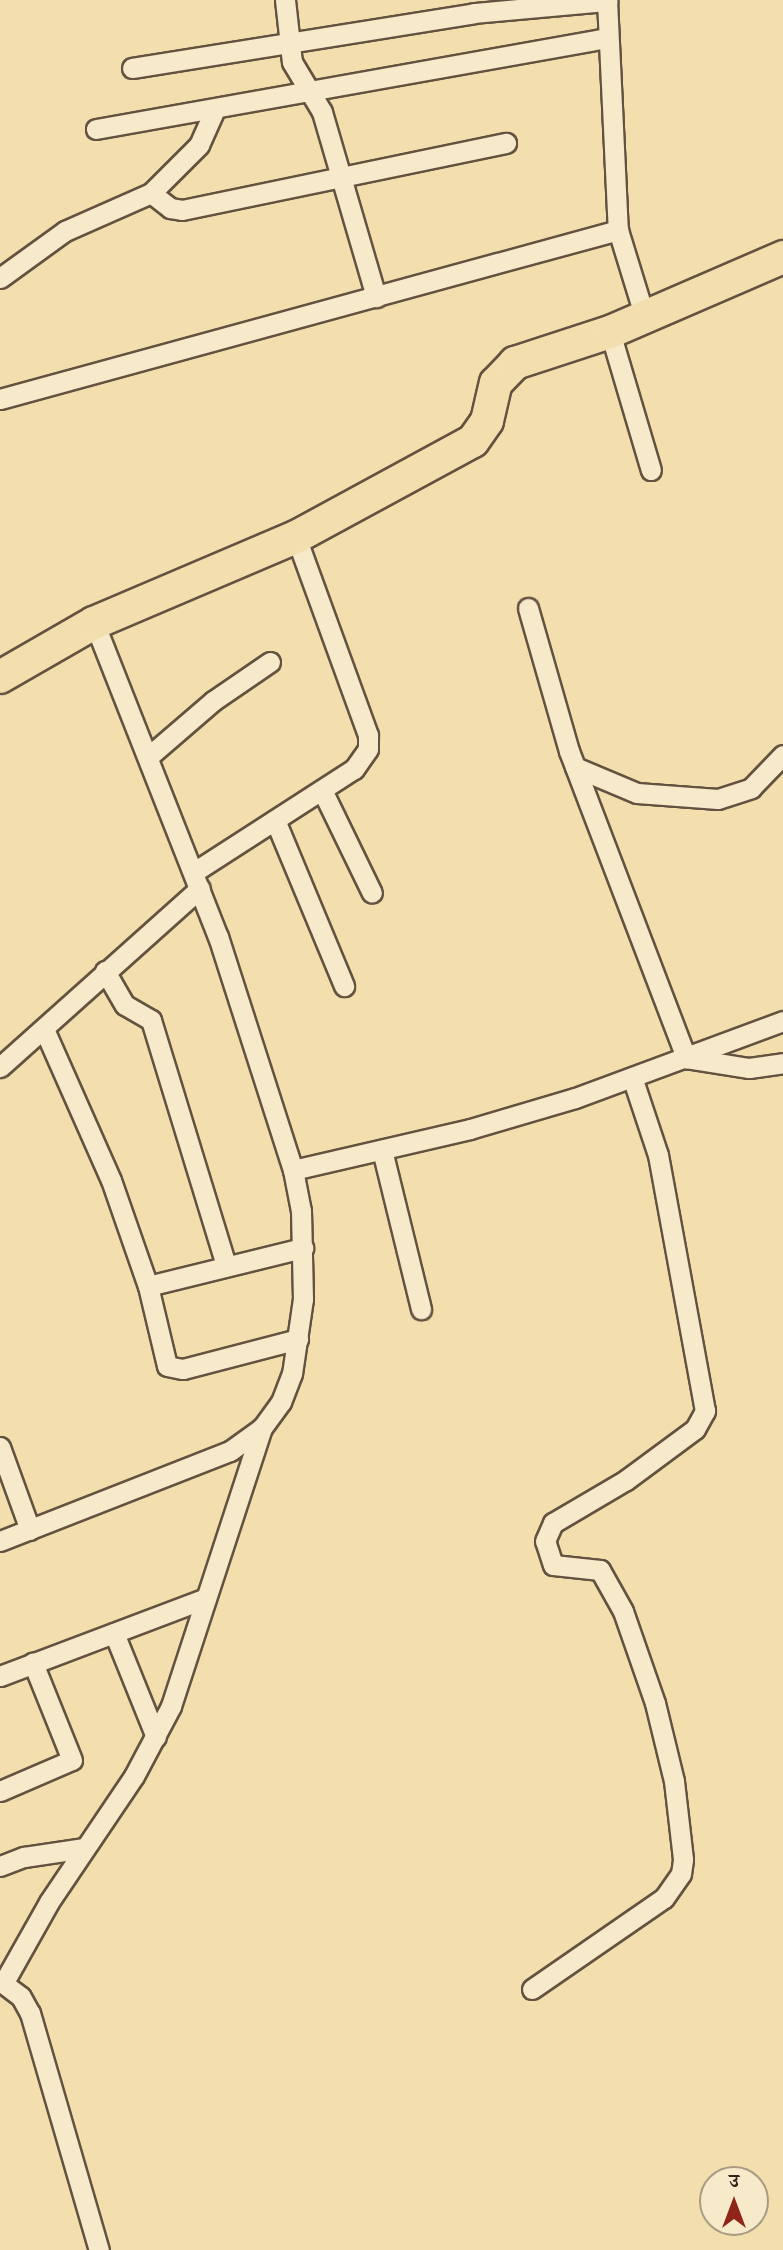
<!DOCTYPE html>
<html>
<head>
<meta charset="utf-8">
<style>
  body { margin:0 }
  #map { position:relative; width:783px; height:2250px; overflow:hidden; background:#f3dfae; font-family:"IM FELL DW Pica","Noto Serif Devanagari",serif }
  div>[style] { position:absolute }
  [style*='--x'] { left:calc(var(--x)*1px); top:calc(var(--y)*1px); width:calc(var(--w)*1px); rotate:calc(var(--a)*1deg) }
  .roads { filter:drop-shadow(2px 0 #645240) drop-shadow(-2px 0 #645240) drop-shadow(0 2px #645240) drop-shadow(0 -2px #645240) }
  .minor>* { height:19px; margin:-9.5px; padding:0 9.5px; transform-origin:9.5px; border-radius:9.5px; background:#f7eaca }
  .primary>* { height:32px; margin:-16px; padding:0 16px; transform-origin:16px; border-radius:16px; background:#f3dfae }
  span { translate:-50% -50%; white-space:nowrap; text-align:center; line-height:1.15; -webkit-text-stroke:7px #f7eaca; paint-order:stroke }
  .north { position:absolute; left:699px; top:2166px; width:70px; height:70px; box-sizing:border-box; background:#f7eaca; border:2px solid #a99a84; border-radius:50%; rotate:0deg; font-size:19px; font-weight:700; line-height:28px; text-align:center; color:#34231c }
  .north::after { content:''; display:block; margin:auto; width:24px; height:32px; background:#8f2418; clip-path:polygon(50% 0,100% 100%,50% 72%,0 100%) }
</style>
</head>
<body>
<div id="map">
  <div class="roads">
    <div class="minor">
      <i style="--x:285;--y:0;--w:62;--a:83.6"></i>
      <i style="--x:292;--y:62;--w:58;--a:59"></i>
      <i style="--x:322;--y:112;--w:193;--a:73.7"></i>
      <i style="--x:607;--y:0;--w:230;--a:87.3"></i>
      <i style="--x:618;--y:230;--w:92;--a:72.9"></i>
      <i style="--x:132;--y:68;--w:346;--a:-9.1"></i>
      <i style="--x:474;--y:13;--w:134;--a:-5.2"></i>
      <i style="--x:96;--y:129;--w:519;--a:-10.1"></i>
      <i style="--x:151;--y:193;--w:24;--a:38"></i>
      <i style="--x:170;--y:208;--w:12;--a:9"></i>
      <i style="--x:182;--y:210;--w:331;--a:-11.7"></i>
      <i style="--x:0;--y:278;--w:80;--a:-35.9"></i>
      <i style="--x:65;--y:231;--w:94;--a:-23.8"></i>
      <i style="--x:151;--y:193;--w:68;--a:-45"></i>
      <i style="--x:199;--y:145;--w:39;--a:-66"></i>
      <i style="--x:610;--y:332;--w:144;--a:73.5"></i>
      <i style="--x:0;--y:399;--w:641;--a:-15.29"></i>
      <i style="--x:528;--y:608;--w:149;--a:74"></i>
      <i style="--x:569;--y:751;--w:329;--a:69.1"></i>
      <i style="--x:686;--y:1058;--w:64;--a:9"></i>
      <i style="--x:749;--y:1068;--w:34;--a:-8"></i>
      <i style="--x:148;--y:757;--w:86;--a:-40.7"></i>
      <i style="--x:213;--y:701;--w:69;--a:-34.4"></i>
      <i style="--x:575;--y:767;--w:67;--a:22.8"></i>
      <i style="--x:637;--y:793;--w:81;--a:4.2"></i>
      <i style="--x:718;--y:799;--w:35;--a:-18"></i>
      <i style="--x:751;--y:788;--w:46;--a:-45.9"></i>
      <i style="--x:322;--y:790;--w:114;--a:64.1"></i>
      <i style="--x:275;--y:820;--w:180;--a:67.4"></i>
      <i style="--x:194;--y:872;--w:190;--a:-32.8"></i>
      <i style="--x:354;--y:769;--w:24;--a:-55"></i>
      <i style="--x:368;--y:749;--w:14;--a:-90"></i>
      <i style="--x:368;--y:735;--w:211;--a:-110"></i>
      <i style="--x:105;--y:971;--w:39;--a:60"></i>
      <i style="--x:125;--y:1005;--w:30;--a:30"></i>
      <i style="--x:151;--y:1020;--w:256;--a:73"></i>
      <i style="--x:44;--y:1029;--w:165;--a:66.1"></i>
      <i style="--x:111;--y:1180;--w:112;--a:70.8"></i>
      <i style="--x:148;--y:1286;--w:82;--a:76.6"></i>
      <i style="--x:167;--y:1366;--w:16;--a:11"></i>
      <i style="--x:183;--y:1369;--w:119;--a:-14.6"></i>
      <i style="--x:0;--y:1067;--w:268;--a:-41.8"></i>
      <i style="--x:382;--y:1150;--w:164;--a:76.2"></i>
      <i style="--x:293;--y:1170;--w:182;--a:-13"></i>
      <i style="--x:470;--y:1129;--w:109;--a:-16.4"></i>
      <i style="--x:575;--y:1098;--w:222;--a:-20.3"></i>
      <i style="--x:148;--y:1286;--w:160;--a:-13.8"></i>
      <i style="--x:0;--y:1447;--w:88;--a:70.1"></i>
      <i style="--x:0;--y:1541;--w:247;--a:-21.4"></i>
      <i style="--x:230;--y:1451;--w:39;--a:-36"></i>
      <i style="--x:262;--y:1428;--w:32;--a:-54"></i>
      <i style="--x:281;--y:1402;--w:30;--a:-69"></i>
      <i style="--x:292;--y:1374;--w:76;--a:-81.7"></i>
      <i style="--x:303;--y:1299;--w:88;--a:-91.3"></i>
      <i style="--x:301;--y:1211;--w:42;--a:-101"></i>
      <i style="--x:293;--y:1170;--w:245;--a:-107.8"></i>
      <i style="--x:218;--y:937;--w:338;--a:-111.5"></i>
      <i style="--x:114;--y:1633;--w:112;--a:68"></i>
      <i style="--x:0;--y:1676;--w:220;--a:-20.7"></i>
      <i style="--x:0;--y:1791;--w:78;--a:-23.3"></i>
      <i style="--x:72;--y:1760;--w:105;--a:-111.9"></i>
      <i style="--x:0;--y:1866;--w:26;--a:-21"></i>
      <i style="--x:24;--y:1857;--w:61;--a:-8.5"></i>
      <i style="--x:0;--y:1981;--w:26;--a:37"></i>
      <i style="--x:21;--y:1997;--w:18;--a:61"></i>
      <i style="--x:30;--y:2013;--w:247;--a:73.8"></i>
      <i style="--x:4;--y:1982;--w:92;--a:-60.6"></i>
      <i style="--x:49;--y:1902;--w:152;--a:-56"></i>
      <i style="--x:134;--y:1776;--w:79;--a:-62.1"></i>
      <i style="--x:171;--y:1706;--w:293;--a:-71.9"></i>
      <i style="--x:532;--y:1989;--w:160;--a:-34.6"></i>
      <i style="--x:664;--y:1898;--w:29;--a:-55"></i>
      <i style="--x:681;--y:1874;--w:15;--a:-82"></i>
      <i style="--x:683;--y:1859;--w:79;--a:-96.6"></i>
      <i style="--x:674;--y:1781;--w:80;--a:-103.7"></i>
      <i style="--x:655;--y:1703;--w:97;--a:-109.2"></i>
      <i style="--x:623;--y:1611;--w:47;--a:-119.3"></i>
      <i style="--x:600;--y:1570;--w:47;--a:-173.9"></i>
      <i style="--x:553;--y:1565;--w:25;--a:-108"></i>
      <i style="--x:545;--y:1541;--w:20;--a:-66"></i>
      <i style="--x:553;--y:1523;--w:85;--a:-30.5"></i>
      <i style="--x:626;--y:1480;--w:86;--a:-36.5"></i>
      <i style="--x:695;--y:1429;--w:21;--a:-61"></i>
      <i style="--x:705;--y:1411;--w:260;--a:-100.4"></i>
      <i style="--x:658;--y:1155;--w:82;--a:-108.4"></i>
    </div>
    <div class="primary">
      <i style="--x:0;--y:677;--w:108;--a:-29.9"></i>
      <i style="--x:94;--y:623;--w:220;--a:-23.1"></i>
      <i style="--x:296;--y:537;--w:201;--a:-28.5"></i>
      <i style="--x:473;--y:441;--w:24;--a:-55"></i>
      <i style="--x:487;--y:421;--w:39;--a:-77"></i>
      <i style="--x:496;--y:383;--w:28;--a:-46"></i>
      <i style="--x:515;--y:363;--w:100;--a:-18.1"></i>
      <i style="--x:610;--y:332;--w:189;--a:-23.4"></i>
    </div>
  </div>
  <div class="north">उ</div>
</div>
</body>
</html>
